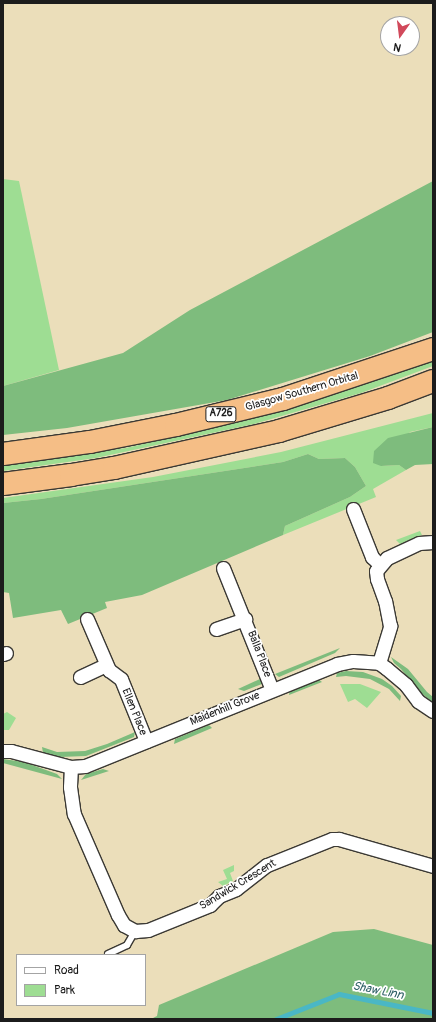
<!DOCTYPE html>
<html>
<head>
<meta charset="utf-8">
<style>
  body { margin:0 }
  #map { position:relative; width:436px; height:1022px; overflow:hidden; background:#ebdeba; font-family:Pangolin,sans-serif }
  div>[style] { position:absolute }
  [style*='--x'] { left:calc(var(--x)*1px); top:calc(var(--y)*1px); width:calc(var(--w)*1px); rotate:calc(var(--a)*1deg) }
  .green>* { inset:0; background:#9edd93 }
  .forest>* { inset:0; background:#7ebc7d }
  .stream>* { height:5px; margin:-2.5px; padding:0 2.5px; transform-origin:2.5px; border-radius:2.5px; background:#4ab7c5 }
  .roads { filter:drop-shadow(1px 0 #3b3934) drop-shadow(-1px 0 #3b3934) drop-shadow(0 1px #3b3934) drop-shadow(0 -1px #3b3934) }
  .lane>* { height:6px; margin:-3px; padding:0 3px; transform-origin:3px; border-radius:3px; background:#fff }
  .street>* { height:13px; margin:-6.5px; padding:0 6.5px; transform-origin:6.5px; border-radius:6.5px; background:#fff }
  .highway>* { height:22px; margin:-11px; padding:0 11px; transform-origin:11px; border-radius:11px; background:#f5be86 }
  span { translate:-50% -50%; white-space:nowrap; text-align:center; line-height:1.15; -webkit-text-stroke:3.5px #fff; paint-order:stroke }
  .shield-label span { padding:1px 3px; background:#fff; border:1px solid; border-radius:3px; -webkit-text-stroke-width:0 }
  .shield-label { font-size:10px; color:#1c1c1c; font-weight:700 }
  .street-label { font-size:11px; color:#1c1c1c }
  .water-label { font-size:12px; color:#316268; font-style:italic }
  .frame { position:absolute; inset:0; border:4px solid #1c1c1c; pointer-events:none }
  .legend { position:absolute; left:16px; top:954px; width:130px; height:52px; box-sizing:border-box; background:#fff; border:1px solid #a4a4a4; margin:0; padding:5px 7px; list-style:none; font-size:12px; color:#1c1c1c }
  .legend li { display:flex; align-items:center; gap:8px; height:20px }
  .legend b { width:20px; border:1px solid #a4a4a4 }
  .north { position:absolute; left:380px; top:16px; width:40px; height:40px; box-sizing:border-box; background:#fff; border:1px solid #a4a4a4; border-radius:50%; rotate:194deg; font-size:11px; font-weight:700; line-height:16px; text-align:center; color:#1c1c1c }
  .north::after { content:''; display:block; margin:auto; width:14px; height:18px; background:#d1495b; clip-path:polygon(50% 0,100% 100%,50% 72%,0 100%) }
</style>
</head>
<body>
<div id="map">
  <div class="green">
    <i style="clip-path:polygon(3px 179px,19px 181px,59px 370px,3px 386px)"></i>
    <i style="clip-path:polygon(433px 358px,433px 366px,361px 393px,254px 424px,96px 458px,3px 471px,3px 464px,126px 448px,217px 427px,354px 387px)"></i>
    <i style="clip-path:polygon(433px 413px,433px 427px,410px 432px,381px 466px,399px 465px,406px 470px,373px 489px,376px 497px,283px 535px,285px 526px,350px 497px,366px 486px,355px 467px,345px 458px,319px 459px,308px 454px,283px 462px,41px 499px,3px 503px,3px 498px,153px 477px,281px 452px)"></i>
    <i style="clip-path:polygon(420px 531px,422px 535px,400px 544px,396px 540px)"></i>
    <i style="clip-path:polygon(340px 684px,360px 684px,381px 692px,367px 708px,355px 699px,348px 702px)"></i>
    <i style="clip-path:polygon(7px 712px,16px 718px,9px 730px,3px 730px,3px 714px)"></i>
    <i style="clip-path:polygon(234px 865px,234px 871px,230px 873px,233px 881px,223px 886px,218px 882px,227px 879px,223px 870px)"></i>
  </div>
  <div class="forest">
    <i style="clip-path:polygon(433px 181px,433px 332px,370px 356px,227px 400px,67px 428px,3px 435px,3px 386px,123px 353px,190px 310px)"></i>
    <i style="clip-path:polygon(433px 427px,433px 464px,415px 465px,406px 470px,399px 465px,381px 466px,373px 463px,374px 451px,388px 438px)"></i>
    <i style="clip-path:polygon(308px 454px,319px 459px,345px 458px,355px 467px,366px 486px,350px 497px,285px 526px,283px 535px,142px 595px,105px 602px,107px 608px,68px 624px,61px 610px,13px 618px,9px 593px,3px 592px,3px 503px,41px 499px,283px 462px)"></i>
    <i style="clip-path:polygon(340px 648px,335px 653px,279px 677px,275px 674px)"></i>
    <i style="clip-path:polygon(391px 657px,408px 669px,427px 692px,433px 697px,433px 703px,420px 692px,401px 669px,394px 663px)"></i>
    <i style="clip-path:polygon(346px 671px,363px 672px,382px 679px,392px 686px,401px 696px,400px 701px,389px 689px,370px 679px,346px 676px,336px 677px,337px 673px)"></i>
    <i style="clip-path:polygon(260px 679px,262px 684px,244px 691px,238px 689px)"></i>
    <i style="clip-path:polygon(318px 679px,322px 682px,289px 695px,290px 690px)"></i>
    <i style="clip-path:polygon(209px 725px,212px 728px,174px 744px,175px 739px)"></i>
    <i style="clip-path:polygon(135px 732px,134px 737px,86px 756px,60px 757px,43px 753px,42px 747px,57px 752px,85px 751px,107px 744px)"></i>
    <i style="clip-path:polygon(3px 759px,24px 762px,57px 774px,62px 779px,3px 763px)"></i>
    <i style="clip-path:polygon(103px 769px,109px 771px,81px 780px,86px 774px)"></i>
    <i style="clip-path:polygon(374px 929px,433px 945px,433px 1019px,151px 1019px,157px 1016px,159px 1005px,333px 932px)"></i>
  </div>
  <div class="stream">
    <i style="--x:276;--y:1019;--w:68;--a:-21.6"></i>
    <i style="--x:339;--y:994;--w:96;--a:11.4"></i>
  </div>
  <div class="roads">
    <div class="lane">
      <i style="--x:108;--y:954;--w:21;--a:-25"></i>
      <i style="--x:127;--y:945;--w:16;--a:-60"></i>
    </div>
    <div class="street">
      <i style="--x:353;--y:509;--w:52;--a:68.4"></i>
      <i style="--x:372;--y:557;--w:11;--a:45"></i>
      <i style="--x:223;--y:568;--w:131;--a:68.1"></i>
      <i style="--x:87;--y:619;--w:56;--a:66.7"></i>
      <i style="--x:109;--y:670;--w:15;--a:37"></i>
      <i style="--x:121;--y:679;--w:67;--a:68"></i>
      <i style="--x:216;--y:629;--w:31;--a:-19"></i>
      <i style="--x:3;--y:654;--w:3;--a:-18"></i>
      <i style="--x:379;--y:663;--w:39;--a:-73"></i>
      <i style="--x:390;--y:626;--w:25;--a:-101"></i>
      <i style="--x:385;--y:601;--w:23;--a:-110"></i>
      <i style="--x:377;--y:579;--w:8;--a:-97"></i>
      <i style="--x:376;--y:571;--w:17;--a:-50"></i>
      <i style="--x:387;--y:558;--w:35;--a:-25"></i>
      <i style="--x:419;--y:543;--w:14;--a:-4"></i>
      <i style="--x:80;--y:677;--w:29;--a:-25"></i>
      <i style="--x:3;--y:751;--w:8;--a:0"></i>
      <i style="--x:11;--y:751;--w:62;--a:14.9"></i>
      <i style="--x:71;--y:767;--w:14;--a:-4"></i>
      <i style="--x:85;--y:766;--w:272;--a:-22"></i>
      <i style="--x:337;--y:664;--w:16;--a:-11"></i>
      <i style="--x:353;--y:661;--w:26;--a:4"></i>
      <i style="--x:379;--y:663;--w:9;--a:36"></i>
      <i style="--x:386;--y:668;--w:26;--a:40"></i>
      <i style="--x:406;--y:685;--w:20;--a:53"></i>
      <i style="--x:418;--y:701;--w:18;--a:34"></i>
      <i style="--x:71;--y:767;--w:20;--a:93"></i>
      <i style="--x:70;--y:787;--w:27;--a:82"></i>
      <i style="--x:74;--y:814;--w:110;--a:66.5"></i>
      <i style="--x:118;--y:915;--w:12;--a:59"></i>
      <i style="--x:124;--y:925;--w:13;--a:29"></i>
      <i style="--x:135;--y:931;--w:13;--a:-4"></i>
      <i style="--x:148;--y:930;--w:67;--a:-22"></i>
      <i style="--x:210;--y:905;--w:13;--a:-45"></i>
      <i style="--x:219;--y:896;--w:18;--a:-22"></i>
      <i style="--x:236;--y:889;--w:39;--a:-38"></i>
      <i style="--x:267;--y:865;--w:70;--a:-21.8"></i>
      <i style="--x:332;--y:839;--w:7;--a:0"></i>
      <i style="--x:339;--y:839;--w:98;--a:16"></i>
    </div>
    <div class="highway">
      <i style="--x:3;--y:454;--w:88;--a:-7.9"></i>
      <i style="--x:90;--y:442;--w:88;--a:-11.2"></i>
      <i style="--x:176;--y:425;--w:110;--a:-13.7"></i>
      <i style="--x:283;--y:399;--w:158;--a:-18.4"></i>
      <i style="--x:3;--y:484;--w:69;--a:-7.5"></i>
      <i style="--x:71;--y:475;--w:44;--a:-9.2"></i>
      <i style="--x:114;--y:468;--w:169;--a:-12.6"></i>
      <i style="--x:279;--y:431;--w:114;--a:-16.8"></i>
      <i style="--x:388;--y:398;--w:48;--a:-20.7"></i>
    </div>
  </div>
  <div class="shield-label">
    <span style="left:221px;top:414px">A726</span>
  </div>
  <div class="street-label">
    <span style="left:302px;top:392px;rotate:-16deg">Glasgow Southern Orbital</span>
    <span style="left:259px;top:654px;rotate:69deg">Balla Place</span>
    <span style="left:225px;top:709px;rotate:-22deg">Maidenhill Grove</span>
    <span style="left:134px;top:712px;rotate:68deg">Ellen Place</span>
    <span style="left:238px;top:885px;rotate:-31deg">Sandwick Crescent</span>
  </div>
  <div class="water-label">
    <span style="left:378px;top:991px;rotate:11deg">Shaw Linn</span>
  </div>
  <div class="frame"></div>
  <ul class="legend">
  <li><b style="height:5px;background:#fff"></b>Road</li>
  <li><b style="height:11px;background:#9edd93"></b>Park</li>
  </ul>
  <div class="north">N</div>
</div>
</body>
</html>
